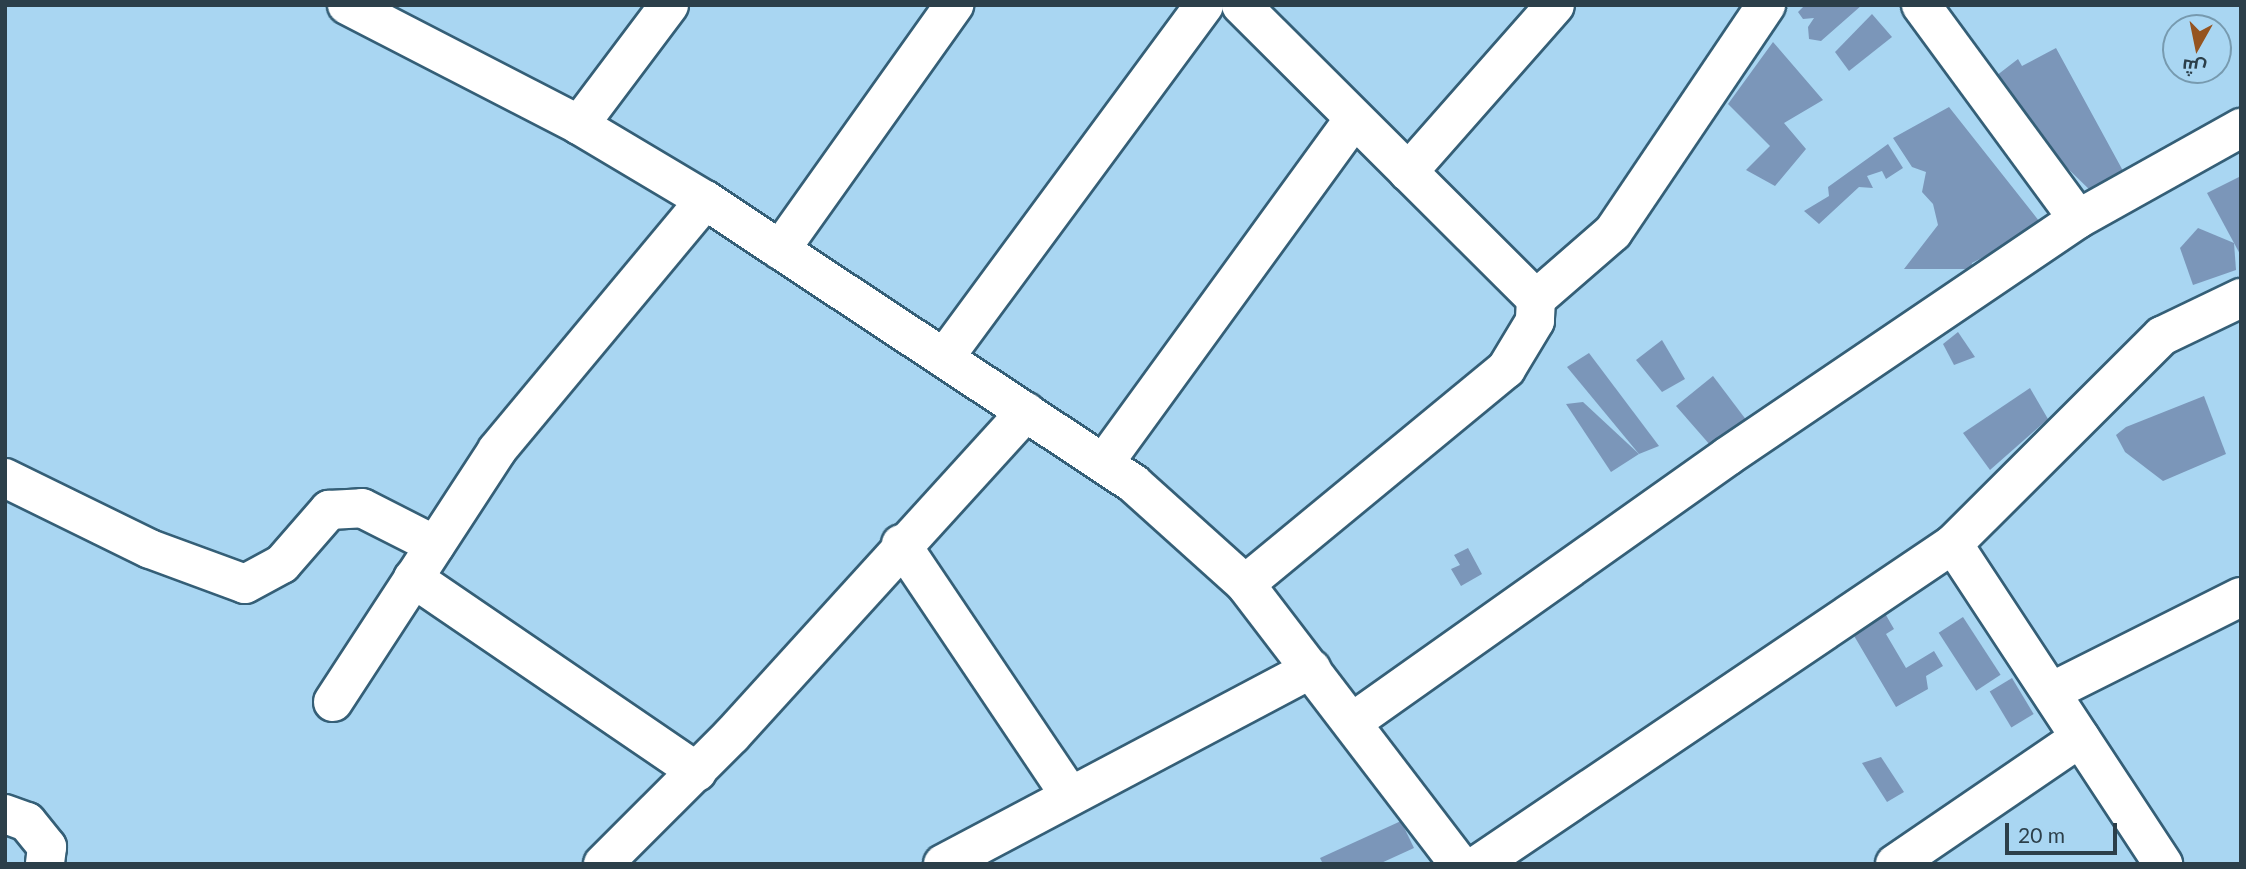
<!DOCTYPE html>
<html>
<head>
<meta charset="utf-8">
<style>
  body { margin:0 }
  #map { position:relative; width:2246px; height:869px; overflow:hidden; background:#a9d6f2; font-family:Lato,Cairo,sans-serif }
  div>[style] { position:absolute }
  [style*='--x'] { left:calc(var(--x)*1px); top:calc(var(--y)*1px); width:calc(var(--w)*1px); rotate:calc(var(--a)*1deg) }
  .building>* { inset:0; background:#7b96b9; transform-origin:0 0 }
  .roads { filter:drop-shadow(2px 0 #355f77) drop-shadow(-2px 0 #355f77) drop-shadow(0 2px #355f77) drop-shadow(0 -2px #355f77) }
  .street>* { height:38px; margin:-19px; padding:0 19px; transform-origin:19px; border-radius:19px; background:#fff }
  span { translate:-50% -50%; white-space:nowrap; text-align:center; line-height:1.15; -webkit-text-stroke:6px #a9d6f2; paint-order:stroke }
  .frame { position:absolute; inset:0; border:7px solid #2c3f4a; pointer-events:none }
  .north { position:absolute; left:2162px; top:14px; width:70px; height:70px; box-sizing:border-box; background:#a9d6f2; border:2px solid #779aaf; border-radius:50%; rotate:189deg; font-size:19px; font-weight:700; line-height:28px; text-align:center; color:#2c3f4a }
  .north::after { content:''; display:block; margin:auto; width:24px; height:32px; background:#955420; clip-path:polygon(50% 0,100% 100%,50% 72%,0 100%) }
  .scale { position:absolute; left:2005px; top:823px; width:112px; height:32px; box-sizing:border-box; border:4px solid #2c3f4a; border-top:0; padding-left:9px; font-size:21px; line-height:24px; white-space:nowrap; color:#2c3f4a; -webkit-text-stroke:5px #a9d6f2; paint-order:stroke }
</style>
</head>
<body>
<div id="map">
  <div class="building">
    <i style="clip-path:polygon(1805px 5px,1862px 5px,1821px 41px,1809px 39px,1808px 27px,1814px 18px,1803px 19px,1798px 12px)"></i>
    <i style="clip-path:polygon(1872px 14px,1892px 37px,1849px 71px,1835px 52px)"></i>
    <i style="clip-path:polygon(1773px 42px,1823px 100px,1784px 123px,1806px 149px,1775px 186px,1746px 170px,1770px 146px,1728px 104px)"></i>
    <i style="clip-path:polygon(2056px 48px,2128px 180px,2095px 195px,1983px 86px,2018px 59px,2022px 66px)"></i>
    <i style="clip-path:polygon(1949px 107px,2043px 226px,1972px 263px,1971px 269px,1904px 269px,1938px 225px,1933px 204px,1922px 192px,1926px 172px,1912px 167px,1893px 138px)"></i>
    <i style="clip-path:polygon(1888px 144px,1903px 168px,1886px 179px,1882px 171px,1867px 176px,1873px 188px,1859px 187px,1819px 224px,1804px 211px,1829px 196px,1828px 187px)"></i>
    <i style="clip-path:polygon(2241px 176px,2241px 256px,2207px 193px)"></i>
    <i style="clip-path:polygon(2198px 228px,2234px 243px,2236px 270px,2193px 285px,2180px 248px)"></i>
    <i style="clip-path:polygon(1958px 332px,1975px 357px,1954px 365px,1943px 344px)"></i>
    <i style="clip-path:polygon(1662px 340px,1685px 379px,1662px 392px,1636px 360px)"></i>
    <i style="clip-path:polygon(1589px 353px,1659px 446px,1639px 454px,1567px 367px)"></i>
    <i style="clip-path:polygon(1713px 376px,1747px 421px,1717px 453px,1676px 406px)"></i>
    <i style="clip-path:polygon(2030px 388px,2048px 419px,1990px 470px,1963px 433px)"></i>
    <i style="clip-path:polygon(2204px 396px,2226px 454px,2163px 481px,2125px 452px,2116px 435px,2126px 427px)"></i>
    <i style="clip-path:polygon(1583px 402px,1639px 454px,1611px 472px,1566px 404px)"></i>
    <i style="clip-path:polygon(1468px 548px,1482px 574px,1461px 586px,1451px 569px,1460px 565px,1454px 555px)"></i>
    <i style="clip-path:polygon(1883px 610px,1894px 629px,1886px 634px,1906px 668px,1934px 651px,1943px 666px,1926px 676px,1928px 689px,1896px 707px,1850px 629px)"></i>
    <i style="left:1963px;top:617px;width:69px;height:29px;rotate:57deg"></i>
    <i style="left:2012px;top:678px;width:42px;height:26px;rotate:59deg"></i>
    <i style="clip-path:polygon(1881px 757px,1904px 792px,1887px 802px,1862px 763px)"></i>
    <i style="clip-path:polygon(1401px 821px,1414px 848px,1379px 864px,1323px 864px,1320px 858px)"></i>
  </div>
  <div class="roads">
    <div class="street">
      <i style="--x:347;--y:5;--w:261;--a:27.3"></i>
      <i style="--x:579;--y:125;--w:147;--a:30.8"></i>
      <i style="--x:705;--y:200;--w:514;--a:33.5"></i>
      <i style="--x:1134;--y:484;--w:149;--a:42"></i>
      <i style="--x:1245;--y:584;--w:352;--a:52.6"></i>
      <i style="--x:1241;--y:5;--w:416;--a:44.9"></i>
      <i style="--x:1536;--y:299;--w:22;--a:93"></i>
      <i style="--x:1535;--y:321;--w:56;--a:121.1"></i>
      <i style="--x:1506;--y:369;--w:338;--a:140.5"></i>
      <i style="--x:1921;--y:5;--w:265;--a:53.7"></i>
      <i style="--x:579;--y:125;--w:150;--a:-53.1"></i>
      <i style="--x:1408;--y:172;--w:222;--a:-48.6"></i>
      <i style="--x:780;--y:250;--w:301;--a:-54.6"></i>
      <i style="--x:1536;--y:299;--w:102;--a:-41"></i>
      <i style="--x:1613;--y:232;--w:274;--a:-56"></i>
      <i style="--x:944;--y:358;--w:438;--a:-53.6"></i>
      <i style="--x:1104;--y:463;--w:425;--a:-54"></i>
      <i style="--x:5;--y:478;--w:161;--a:26.1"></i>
      <i style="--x:150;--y:549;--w:101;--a:20.2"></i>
      <i style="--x:245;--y:584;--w:42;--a:-28.4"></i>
      <i style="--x:282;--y:564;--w:72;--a:-49"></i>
      <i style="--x:329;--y:510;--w:33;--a:-3"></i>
      <i style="--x:362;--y:508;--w:82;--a:26.9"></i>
      <i style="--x:901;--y:544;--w:301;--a:56.1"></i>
      <i style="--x:1953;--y:544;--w:383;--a:56.7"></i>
      <i style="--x:413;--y:578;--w:344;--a:34.3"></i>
      <i style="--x:2051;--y:692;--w:212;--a:-26.6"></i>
      <i style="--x:333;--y:702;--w:301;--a:-56.9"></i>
      <i style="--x:497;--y:450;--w:325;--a:-50.2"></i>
      <i style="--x:1354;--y:721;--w:458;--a:-35.3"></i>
      <i style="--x:1728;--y:456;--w:423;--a:-34.1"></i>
      <i style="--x:2078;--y:219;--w:187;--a:-29.2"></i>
      <i style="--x:5;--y:814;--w:23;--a:20"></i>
      <i style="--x:27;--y:822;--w:32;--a:51"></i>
      <i style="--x:47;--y:847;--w:17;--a:97"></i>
      <i style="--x:603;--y:864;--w:182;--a:-45"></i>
      <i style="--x:732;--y:735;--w:437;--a:-47.7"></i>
      <i style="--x:943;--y:864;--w:417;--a:-27.9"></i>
      <i style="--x:1479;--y:864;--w:572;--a:-34.02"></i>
      <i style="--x:1953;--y:544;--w:295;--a:-44.9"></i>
      <i style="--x:2162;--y:336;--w:88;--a:-25.7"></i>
      <i style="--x:1895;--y:864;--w:224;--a:-34.3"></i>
    </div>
  </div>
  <div class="frame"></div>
  <div class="north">ش</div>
  <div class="scale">20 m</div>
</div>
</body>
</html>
